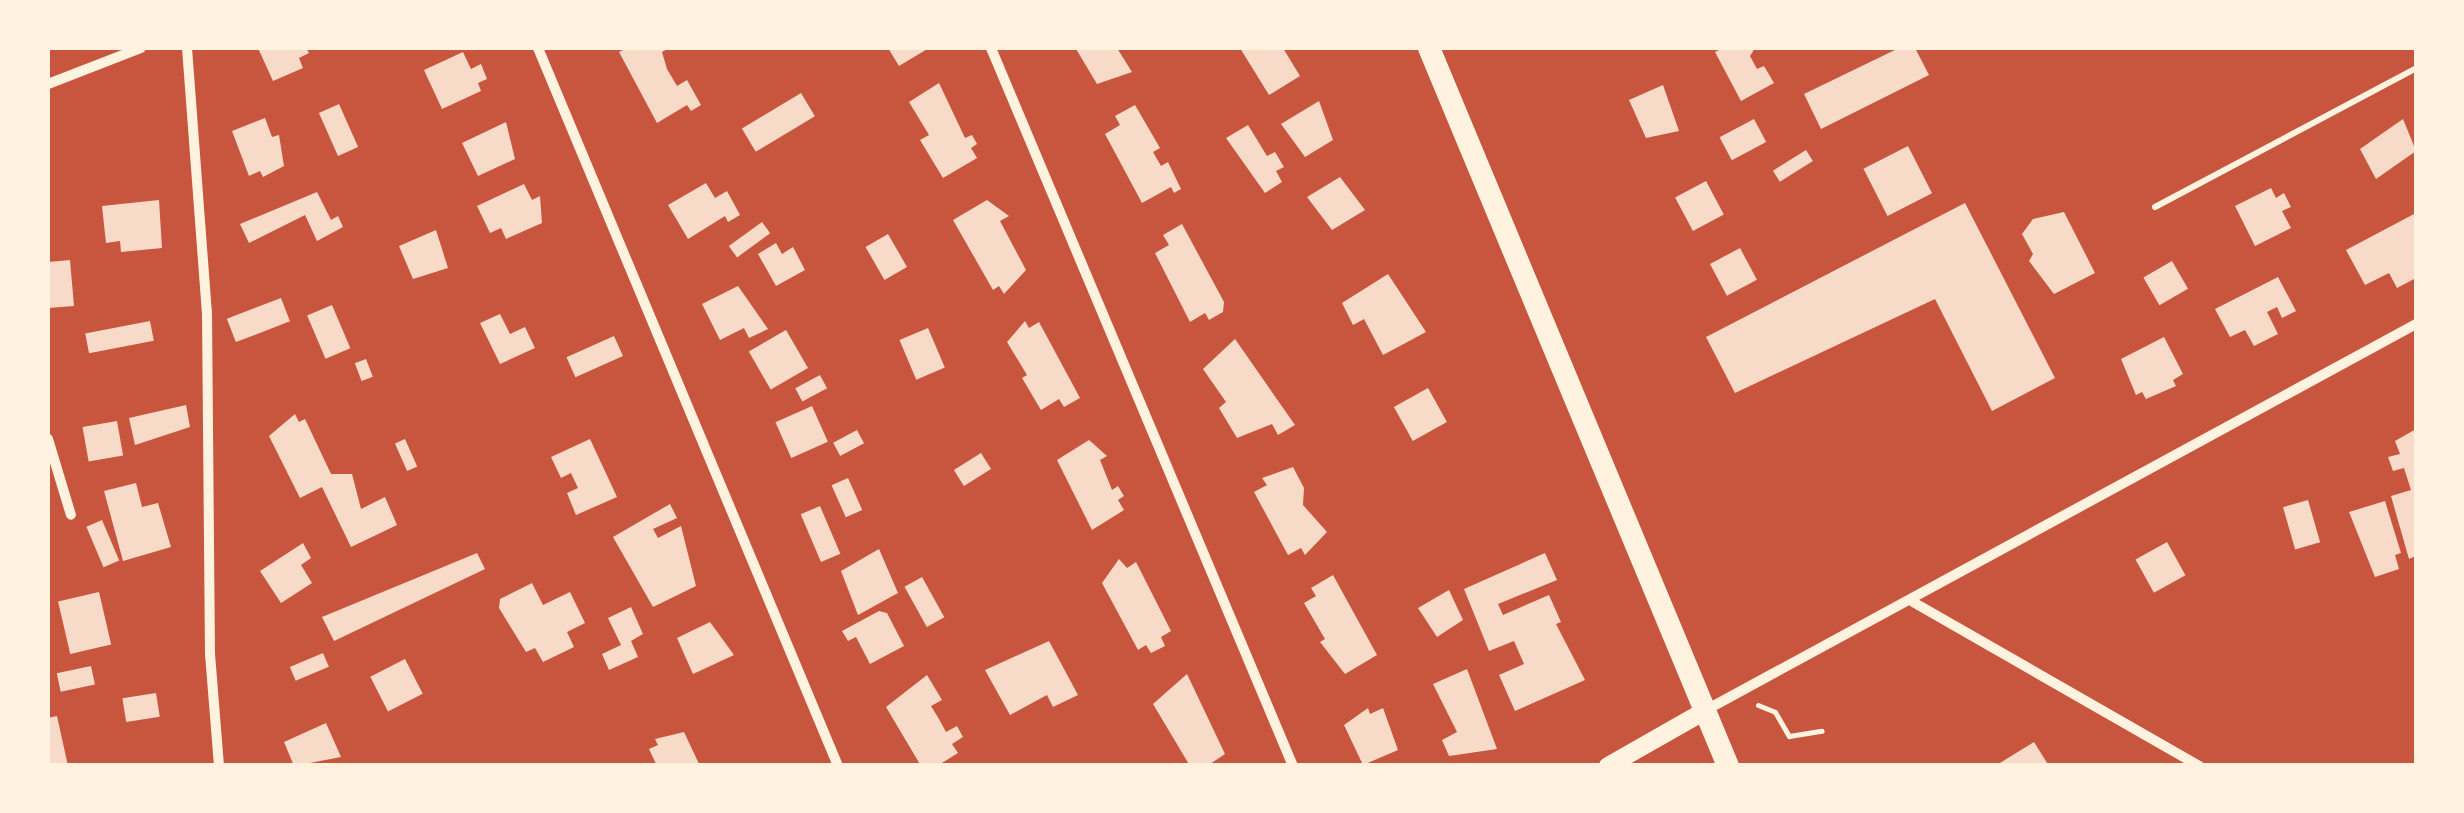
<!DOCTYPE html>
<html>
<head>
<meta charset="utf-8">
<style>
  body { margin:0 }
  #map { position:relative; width:2464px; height:813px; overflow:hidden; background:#c8553d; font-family:Bitter,serif }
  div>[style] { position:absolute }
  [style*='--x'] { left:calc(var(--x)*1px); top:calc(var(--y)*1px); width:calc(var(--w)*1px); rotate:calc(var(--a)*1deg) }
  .building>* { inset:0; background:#f7dbc8; transform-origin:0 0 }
  .path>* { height:5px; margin:-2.5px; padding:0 2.5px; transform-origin:2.5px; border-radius:2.5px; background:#fff3e0 }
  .service>* { height:6px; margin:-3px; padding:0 3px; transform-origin:3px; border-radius:3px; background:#fff3e0 }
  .minor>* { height:10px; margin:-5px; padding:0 5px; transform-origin:5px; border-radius:5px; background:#fff3e0 }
  .tertiary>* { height:18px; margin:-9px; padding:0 9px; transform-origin:9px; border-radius:9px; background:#fff3e0 }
  .primary>* { height:22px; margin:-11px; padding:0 11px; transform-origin:11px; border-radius:11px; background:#fff3e0 }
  span { translate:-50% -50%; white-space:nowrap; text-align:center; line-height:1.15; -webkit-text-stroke:8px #fff3e0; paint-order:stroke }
  .frame { position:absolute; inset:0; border:50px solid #fff3e0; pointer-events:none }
</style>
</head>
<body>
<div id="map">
  <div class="building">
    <i style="clip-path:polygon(258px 48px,306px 48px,309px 53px,299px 58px,303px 68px,273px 81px)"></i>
    <i style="clip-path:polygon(627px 48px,669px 48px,662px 52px,667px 69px,677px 86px,687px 80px,701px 105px,691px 111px,687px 105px,657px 123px,619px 52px)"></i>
    <i style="clip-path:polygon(888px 48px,929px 48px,899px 66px)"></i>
    <i style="clip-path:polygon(1117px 48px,1132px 72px,1097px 84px,1076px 49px)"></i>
    <i style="clip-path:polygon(1240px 48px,1283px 48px,1300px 76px,1269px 95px)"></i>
    <i style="clip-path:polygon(1723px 48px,1755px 48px,1750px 56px,1757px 69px,1764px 66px,1774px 83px,1741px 101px,1715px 52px)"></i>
    <i style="clip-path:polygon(1899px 48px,1915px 48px,1929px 75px,1821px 129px,1804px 94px)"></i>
    <i style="clip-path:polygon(463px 52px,471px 69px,481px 64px,487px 79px,478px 83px,481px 91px,442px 109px,424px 70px)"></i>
    <i style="clip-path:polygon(939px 83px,965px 138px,972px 135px,977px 144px,971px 148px,977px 158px,943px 178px,920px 140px,929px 135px,909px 102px)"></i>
    <i style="clip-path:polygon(1663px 85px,1679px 131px,1646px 138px,1629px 100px)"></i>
    <i style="left:801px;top:93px;width:27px;height:69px;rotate:59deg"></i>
    <i style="clip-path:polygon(1319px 101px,1333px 140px,1305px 157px,1281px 124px)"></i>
    <i style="left:339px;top:104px;width:47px;height:22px;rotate:66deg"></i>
    <i style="clip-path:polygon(1135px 105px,1160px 148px,1153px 152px,1161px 166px,1168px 162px,1181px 189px,1174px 193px,1171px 187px,1142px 203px,1105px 134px,1120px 125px,1115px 116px)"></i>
    <i style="clip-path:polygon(265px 118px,272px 137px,279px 135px,284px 166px,263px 177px,260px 171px,249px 176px,232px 131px)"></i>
    <i style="left:1754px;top:119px;width:26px;height:39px;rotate:62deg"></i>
    <i style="clip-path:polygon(2403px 119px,2416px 151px,2376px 179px,2360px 149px)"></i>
    <i style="clip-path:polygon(506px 122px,515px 159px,478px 176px,462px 143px)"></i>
    <i style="clip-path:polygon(1248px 125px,1267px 156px,1275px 152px,1284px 167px,1276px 171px,1282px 182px,1265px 193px,1226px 138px)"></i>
    <i style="left:1908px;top:146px;width:53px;height:50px;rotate:63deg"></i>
    <i style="left:1806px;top:150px;width:13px;height:39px;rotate:58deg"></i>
    <i style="clip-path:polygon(1340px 177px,1365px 210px,1332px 230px,1307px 197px)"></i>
    <i style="left:1706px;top:181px;width:38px;height:35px;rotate:62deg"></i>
    <i style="clip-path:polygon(706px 183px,715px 198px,727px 191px,740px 215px,728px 222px,725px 216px,688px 239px,668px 205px)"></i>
    <i style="clip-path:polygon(524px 184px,532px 200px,540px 196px,542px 223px,506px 239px,501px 228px,490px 233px,477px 206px)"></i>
    <i style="clip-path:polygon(2271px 188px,2276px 198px,2284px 193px,2291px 207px,2282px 211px,2291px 228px,2255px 246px,2235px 206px)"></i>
    <i style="clip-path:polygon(317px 192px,331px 220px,338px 216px,343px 227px,317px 241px,305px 215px,249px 243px,240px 224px)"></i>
    <i style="clip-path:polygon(159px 200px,162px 248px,121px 252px,120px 241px,106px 243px,102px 206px)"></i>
    <i style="clip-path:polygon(987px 200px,1009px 216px,1000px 221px,1026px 270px,1004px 294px,999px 286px,993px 290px,953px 220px)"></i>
    <i style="clip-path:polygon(1965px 203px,2055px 378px,1992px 411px,1935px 299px,1735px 393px,1706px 337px)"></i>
    <i style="clip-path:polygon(2064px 212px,2095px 273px,2054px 294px,2029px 261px,2033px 254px,2022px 234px,2033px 219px)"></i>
    <i style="clip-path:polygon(2414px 214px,2416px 278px,2397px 288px,2389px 273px,2365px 285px,2346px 250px)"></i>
    <i style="left:762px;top:222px;width:14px;height:41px;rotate:54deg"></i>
    <i style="clip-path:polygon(1182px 224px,1224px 302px,1223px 312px,1209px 320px,1205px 313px,1190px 322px,1155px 253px,1169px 245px,1163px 235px)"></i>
    <i style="clip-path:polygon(436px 230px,448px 268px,413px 279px,399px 246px)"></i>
    <i style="left:888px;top:234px;width:38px;height:26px;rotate:60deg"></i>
    <i style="clip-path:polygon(776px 243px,782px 254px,793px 247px,805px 270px,776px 286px,758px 254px)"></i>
    <i style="left:1740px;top:248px;width:36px;height:34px;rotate:62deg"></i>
    <i style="clip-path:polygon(70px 260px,74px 306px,48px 308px,48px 262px)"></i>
    <i style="left:2172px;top:261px;width:32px;height:33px;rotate:60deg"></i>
    <i style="clip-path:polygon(1388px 274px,1426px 332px,1383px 355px,1364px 319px,1353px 325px,1342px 303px)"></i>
    <i style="clip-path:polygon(2278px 277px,2296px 311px,2282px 318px,2277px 307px,2267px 312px,2278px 334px,2254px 346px,2245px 330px,2230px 337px,2215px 309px)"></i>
    <i style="clip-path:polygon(738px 286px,768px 329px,749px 338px,744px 328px,720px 340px,702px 304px)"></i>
    <i style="left:281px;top:298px;width:25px;height:58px;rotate:69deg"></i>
    <i style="left:332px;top:305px;width:47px;height:27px;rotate:67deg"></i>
    <i style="clip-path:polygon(500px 314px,510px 334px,525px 327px,535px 348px,500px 364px,480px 323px)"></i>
    <i style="left:150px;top:321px;width:20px;height:66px;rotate:79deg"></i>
    <i style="clip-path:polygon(1025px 321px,1029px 328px,1039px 322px,1080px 398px,1064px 407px,1059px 399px,1041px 410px,1022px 378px,1027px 375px,1007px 342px)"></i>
    <i style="left:928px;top:328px;width:43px;height:31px;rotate:67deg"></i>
    <i style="left:786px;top:330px;width:44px;height:43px;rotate:60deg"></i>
    <i style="left:614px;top:336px;width:22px;height:52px;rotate:66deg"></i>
    <i style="clip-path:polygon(2164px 337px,2183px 374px,2173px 380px,2176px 386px,2146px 399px,2142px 392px,2136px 395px,2121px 359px)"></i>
    <i style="clip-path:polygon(1235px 339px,1295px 425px,1278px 435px,1272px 424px,1237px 438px,1219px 408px,1226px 402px,1203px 369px)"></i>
    <i style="left:366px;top:359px;width:19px;height:12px;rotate:69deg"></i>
    <i style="left:820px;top:375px;width:15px;height:28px;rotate:62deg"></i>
    <i style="left:1428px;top:388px;width:39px;height:39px;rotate:61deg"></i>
    <i style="clip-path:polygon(186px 405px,190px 427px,135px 445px,129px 418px)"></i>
    <i style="left:812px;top:406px;width:39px;height:40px;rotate:66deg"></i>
    <i style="clip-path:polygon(295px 414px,299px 422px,305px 419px,331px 474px,352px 474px,361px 509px,385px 497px,397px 525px,351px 547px,322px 487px,300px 498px,269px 436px)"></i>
    <i style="left:117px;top:421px;width:35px;height:35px;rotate:80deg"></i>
    <i style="clip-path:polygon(2416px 429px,2416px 556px,2409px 559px,2391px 496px,2411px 490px,2404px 468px,2393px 471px,2388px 457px,2400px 454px,2395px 441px)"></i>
    <i style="left:857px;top:430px;width:15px;height:27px;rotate:62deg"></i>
    <i style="left:405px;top:439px;width:30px;height:11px;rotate:66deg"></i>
    <i style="clip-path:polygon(590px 439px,617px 497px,576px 515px,567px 493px,578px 488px,571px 473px,561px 478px,551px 457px)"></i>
    <i style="clip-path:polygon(1089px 440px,1107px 456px,1100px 460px,1112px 490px,1118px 486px,1124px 496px,1118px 500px,1124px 510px,1092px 530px,1057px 460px)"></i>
    <i style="left:981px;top:453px;width:19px;height:32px;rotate:58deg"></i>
    <i style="clip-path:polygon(1293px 467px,1304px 488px,1303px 505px,1327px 532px,1305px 555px,1301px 548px,1288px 555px,1254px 492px,1267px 485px,1262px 478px)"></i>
    <i style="left:848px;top:478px;width:35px;height:18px;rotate:66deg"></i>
    <i style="clip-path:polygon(136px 483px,142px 507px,158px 503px,171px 547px,123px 561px,104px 491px)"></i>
    <i style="left:2308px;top:500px;width:44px;height:26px;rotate:74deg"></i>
    <i style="clip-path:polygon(2385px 501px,2401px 553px,2395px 555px,2399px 569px,2375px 577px,2349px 512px)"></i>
    <i style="clip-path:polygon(670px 504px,677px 518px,653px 529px,658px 538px,681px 526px,696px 586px,653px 607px,613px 537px)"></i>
    <i style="left:820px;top:506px;width:52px;height:21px;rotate:67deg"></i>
    <i style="left:102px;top:520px;width:44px;height:17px;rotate:67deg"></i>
    <i style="left:2167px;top:542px;width:38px;height:36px;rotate:61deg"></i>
    <i style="clip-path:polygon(303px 543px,311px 558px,301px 565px,312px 583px,281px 603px,260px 571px)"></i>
    <i style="clip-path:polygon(879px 549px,898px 593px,858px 615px,841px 571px)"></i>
    <i style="clip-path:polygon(477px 553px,485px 569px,334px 641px,322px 617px)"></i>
    <i style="clip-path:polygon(1545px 553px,1557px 580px,1498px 604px,1503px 615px,1549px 595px,1561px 622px,1556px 624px,1585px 680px,1515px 711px,1499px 675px,1524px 664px,1514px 641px,1489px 651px,1464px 589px)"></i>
    <i style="clip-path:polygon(1119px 559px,1127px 568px,1136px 562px,1171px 631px,1161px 637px,1165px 646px,1151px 653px,1146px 645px,1138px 650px,1102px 583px)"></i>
    <i style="clip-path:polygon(1333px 575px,1377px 655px,1345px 674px,1320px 642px,1325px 639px,1304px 603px,1316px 596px,1311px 588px)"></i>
    <i style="left:922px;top:577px;width:46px;height:20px;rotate:61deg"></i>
    <i style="clip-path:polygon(532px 583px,543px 605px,570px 592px,585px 623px,567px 632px,574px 647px,543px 662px,535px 648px,526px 652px,499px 608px,500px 599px)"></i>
    <i style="clip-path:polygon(1449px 590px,1463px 620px,1437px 637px,1418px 608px)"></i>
    <i style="left:99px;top:592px;width:54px;height:42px;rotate:77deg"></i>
    <i style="clip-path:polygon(631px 607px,643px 634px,631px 641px,638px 657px,609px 670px,602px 654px,621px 645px,608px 618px)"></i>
    <i style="clip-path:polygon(879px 611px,887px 613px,904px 646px,870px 664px,856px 637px,848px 641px,842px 631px)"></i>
    <i style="clip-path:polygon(710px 622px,734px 655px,693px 674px,677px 638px)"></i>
    <i style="clip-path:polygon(1049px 641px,1078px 695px,1053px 707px,1047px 695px,1010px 715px,985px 670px)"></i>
    <i style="left:323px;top:653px;width:15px;height:36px;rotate:67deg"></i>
    <i style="left:405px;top:659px;width:39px;height:39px;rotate:63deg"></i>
    <i style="left:91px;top:666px;width:19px;height:35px;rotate:78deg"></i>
    <i style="clip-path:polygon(1467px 669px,1497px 749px,1449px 756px,1442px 740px,1457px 732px,1433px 684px)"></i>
    <i style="clip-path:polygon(1187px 674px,1225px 754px,1207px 766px,1190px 766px,1153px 704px)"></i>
    <i style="clip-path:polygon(927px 675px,942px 700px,931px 706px,939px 719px,946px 732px,957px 726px,963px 737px,952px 744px,958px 753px,937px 766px,921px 766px,886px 707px)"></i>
    <i style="left:156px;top:693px;width:24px;height:34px;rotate:81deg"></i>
    <i style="clip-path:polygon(1368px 708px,1370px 714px,1383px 708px,1398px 750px,1363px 765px,1344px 725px)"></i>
    <i style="clip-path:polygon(57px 716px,68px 766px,48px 766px,48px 718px)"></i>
    <i style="clip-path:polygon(326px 723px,341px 757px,294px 766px,284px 742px)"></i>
    <i style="clip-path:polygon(684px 732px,700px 766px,657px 766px,649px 749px,658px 745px,655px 739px)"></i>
    <i style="clip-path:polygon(2034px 742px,2049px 766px,1995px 766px)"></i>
  </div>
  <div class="path">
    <i style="--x:1758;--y:705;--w:18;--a:22"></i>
    <i style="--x:1775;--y:712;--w:28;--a:60"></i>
    <i style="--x:1789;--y:736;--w:33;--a:-9"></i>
  </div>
  <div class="service">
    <i style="--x:2155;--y:207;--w:296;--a:-28"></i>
  </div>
  <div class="minor">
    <i style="--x:187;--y:48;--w:265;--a:85.7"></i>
    <i style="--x:207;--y:312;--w:342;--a:89.5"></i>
    <i style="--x:210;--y:654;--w:112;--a:85.4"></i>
    <i style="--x:538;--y:48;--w:778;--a:67.32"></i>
    <i style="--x:991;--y:48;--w:779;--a:67.19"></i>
    <i style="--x:48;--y:84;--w:100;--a:-21.2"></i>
    <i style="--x:48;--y:439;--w:79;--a:73.2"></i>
    <i style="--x:1913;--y:602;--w:330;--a:29.8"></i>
    <i style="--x:1706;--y:710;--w:808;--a:-28.53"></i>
  </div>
  <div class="tertiary">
    <i style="--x:1608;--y:766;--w:112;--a:-29.6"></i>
  </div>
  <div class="primary">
    <i style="--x:1429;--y:48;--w:778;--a:67.39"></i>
  </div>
  <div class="frame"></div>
</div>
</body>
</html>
